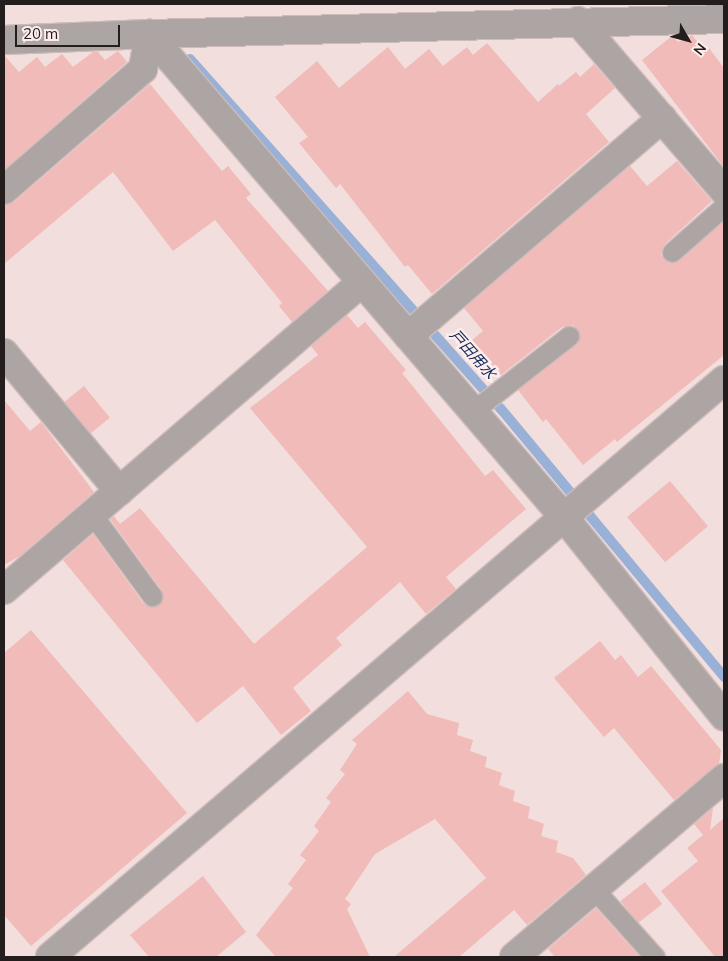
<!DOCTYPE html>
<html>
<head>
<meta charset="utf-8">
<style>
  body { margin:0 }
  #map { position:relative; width:728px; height:961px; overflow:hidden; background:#f2dedd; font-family:Mulish,"Noto Sans JP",sans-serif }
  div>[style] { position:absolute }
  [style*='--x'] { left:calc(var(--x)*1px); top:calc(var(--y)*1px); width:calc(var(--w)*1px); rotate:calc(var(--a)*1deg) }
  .stream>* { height:10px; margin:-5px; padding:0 5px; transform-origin:5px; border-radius:5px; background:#9ab1d7 }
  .building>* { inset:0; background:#f0bbb8; transform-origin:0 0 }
  .roads { filter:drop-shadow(1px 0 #cdbbba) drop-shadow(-1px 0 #cdbbba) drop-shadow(0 1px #cdbbba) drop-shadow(0 -1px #cdbbba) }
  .service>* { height:19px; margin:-9.5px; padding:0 9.5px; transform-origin:9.5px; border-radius:9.5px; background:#ada4a4 }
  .minor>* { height:28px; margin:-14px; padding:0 14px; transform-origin:14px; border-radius:14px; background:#ada4a4 }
  .tertiary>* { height:28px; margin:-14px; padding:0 14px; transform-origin:14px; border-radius:14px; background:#ada4a4 }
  span { translate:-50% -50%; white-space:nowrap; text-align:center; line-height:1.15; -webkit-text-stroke:5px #fdedec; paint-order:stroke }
  .water-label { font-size:15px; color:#112b5b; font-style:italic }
  .frame { position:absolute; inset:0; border:5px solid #241d1d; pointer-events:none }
  .north { position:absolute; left:663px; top:15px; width:50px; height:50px; -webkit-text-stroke:4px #fdedec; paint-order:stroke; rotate:128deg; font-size:14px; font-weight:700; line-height:20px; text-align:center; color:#241d1d }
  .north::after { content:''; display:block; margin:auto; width:18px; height:22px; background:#241d1d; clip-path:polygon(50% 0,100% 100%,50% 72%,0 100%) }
  .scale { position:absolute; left:15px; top:25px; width:105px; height:22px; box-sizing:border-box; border:2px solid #241d1d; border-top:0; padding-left:6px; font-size:15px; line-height:18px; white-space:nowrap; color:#241d1d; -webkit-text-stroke:4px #fdedec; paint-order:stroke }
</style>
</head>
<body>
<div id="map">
  <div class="stream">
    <i style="--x:190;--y:59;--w:468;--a:48.4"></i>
    <i style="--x:501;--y:409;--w:349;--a:50.2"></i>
  </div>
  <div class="building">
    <i style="clip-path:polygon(692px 35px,705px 51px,709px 48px,724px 68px,724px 167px,642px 60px,672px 36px,678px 42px)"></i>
    <i style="clip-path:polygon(487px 43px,538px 102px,558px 84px,559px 86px,576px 72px,580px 77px,594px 64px,615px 88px,586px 114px,609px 142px,432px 294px,408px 265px,405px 267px,340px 184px,336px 188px,299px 143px,308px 137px,275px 97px,317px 61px,339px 88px,388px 47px,405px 69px,429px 49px,443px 66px,467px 47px,473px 55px)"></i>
    <i style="clip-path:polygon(118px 51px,127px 62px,4px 170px,4px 55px,19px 72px,37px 57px,45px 67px,62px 54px,73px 67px,93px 52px,98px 52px,105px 60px)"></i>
    <i style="clip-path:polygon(150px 84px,222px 171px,228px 166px,251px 194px,246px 198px,328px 291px,292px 322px,279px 306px,282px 303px,215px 220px,173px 251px,113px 172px,4px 264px,4px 205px,14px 202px)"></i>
    <i style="clip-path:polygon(677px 161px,712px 201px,665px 244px,661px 255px,669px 263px,679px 261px,724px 221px,724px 355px,617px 442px,615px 439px,583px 465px,546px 419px,543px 422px,518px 390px,576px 345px,580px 335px,578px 330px,573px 325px,562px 327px,501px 375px,472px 340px,483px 331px,464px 308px,630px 166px,647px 186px)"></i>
    <i style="clip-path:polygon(347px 315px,358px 328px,365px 322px,406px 370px,402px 373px,485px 476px,493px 470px,526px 509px,446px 577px,456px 589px,426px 614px,400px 582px,336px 638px,342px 645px,293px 688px,311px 711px,281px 735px,243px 686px,197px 723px,63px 560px,93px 534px,143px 603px,148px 606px,158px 605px,162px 600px,161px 589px,110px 519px,114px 516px,120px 524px,140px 508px,254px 644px,367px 547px,250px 408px,318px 355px,311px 346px)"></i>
    <i style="left:84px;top:386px;width:41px;height:25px;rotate:51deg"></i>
    <i style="clip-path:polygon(4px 400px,30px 431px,41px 422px,94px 492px,20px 556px,4px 565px)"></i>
    <i style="left:670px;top:481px;width:59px;height:56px;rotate:50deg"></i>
    <i style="clip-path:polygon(31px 630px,187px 813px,31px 946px,4px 915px,4px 653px)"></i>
    <i style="clip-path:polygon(600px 641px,615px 660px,621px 655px,638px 677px,651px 666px,721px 750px,719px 764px,674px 800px,614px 728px,604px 737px,554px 678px)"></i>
    <i style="clip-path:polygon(408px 691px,427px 714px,459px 723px,457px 735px,473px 740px,470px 751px,487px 757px,485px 767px,502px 773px,499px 785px,515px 791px,513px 801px,530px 807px,528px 818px,544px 824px,541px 836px,558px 841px,556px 852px,573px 858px,586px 875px,527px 925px,514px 910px,459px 957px,394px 957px,486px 878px,435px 819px,375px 854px,345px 899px,351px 904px,347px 909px,370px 957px,276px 957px,256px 935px,293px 888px,288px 884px,306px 860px,300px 855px,319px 831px,314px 826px,331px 802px,326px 798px,345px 774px,340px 770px,357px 744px,352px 740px)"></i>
    <i style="clip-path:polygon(713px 808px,710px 830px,724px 818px,724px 957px,715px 957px,661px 891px,698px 861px,687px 848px,703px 835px,694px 824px)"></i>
    <i style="clip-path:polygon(203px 876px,246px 932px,216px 957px,149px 957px,130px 935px)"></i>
    <i style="left:645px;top:882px;width:28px;height:31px;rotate:52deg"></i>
    <i style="clip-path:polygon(596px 908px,640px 957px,555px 957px,548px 949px)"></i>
  </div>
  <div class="roads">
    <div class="service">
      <i style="--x:672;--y:252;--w:69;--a:-41.5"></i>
      <i style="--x:473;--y:411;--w:122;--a:-38"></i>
      <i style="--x:92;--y:514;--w:102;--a:53.8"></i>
      <i style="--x:594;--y:889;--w:91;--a:48.1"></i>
    </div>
    <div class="minor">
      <i style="--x:578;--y:21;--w:224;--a:49.3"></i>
      <i style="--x:149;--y:34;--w:635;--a:49.34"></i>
      <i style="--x:563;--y:516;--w:257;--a:51.2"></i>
      <i style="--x:4;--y:40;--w:145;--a:-2.4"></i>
      <i style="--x:4;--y:190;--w:184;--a:-41"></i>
      <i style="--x:143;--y:69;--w:36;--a:-80"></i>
      <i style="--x:408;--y:336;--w:335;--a:-40.6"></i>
      <i style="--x:4;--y:353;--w:180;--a:50.2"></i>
      <i style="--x:4;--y:590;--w:472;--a:-40.7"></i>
      <i style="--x:50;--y:957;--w:887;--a:-40.57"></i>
      <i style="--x:514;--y:957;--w:276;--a:-40.4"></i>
    </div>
    <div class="tertiary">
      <i style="--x:149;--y:34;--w:575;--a:-1.49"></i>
    </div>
  </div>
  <div class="water-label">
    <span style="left:473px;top:354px;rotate:48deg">戸田用水</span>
  </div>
  <div class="frame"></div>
  <div class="north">N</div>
  <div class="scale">20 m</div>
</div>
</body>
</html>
